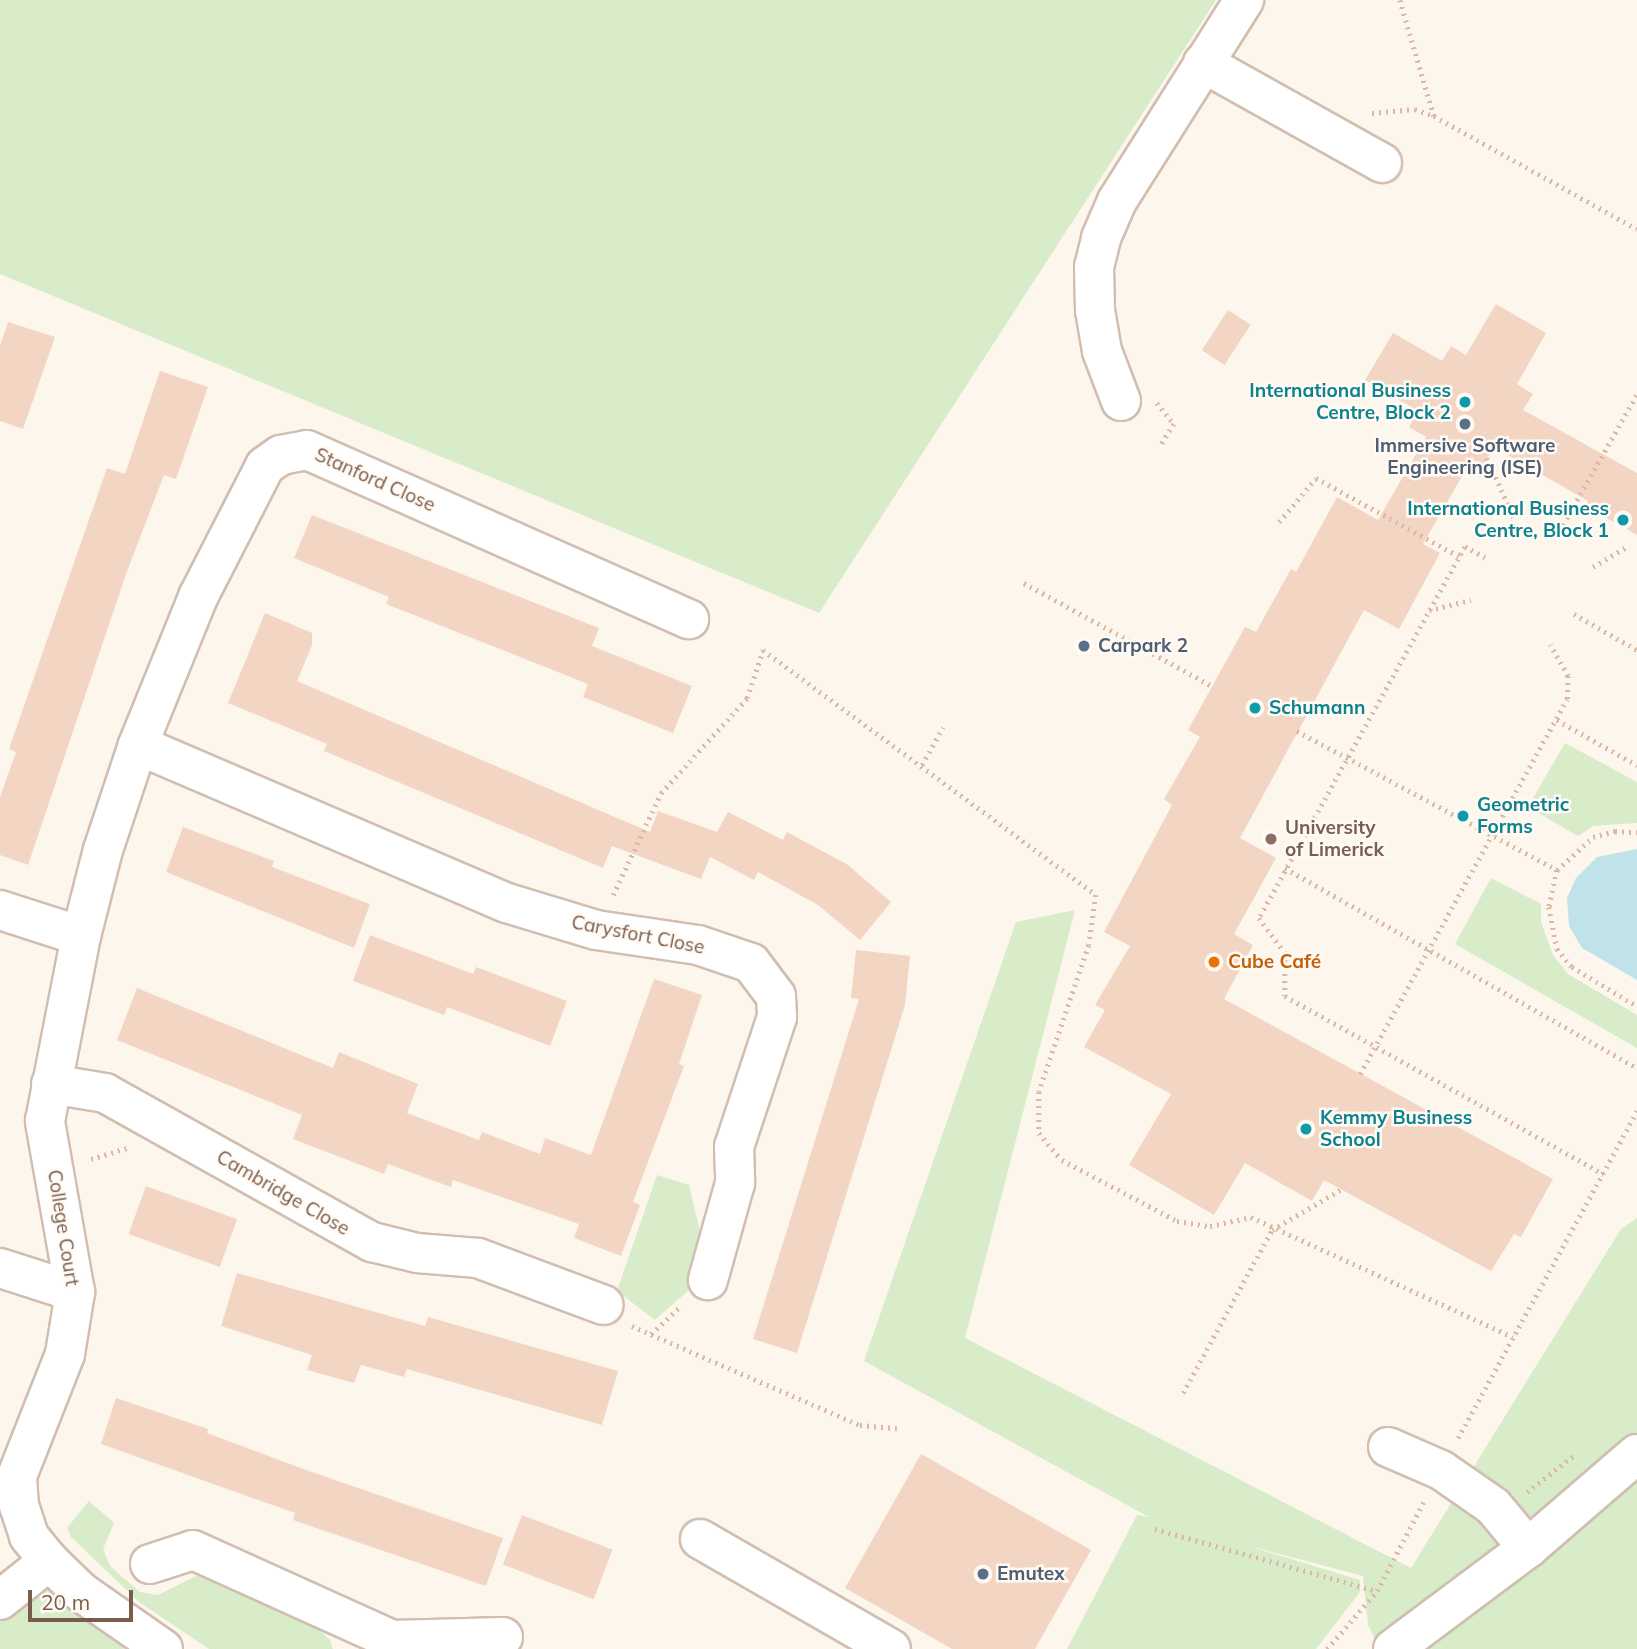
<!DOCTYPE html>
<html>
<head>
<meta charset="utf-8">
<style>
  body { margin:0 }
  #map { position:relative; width:1637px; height:1649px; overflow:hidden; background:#fdf6ec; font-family:Mulish,sans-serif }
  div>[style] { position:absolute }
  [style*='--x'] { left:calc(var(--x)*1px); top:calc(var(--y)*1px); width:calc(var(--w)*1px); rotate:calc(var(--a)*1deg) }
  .green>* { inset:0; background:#d8ecc9 }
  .water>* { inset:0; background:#bfe3e8 }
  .building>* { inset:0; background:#f3d5c3; transform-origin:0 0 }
  .path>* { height:4.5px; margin-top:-2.25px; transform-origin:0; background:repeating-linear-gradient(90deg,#d9b8a5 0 2px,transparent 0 7px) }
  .roads { filter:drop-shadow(2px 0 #d1beb0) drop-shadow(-2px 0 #d1beb0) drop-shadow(0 2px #d1beb0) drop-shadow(0 -2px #d1beb0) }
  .minor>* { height:38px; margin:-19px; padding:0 19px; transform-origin:19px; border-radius:19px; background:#fff }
  .dots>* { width:19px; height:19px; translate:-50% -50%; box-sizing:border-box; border:4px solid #fffaf3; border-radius:50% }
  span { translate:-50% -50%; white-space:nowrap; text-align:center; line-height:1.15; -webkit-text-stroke:5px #fffaf3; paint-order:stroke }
  .culture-label { font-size:19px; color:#0d838f; font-weight:700 }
  .right { translate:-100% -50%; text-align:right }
  .left { translate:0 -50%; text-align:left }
  .service-label { font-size:19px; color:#4e5e75; font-weight:700 }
  .street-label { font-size:19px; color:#7a5c4d }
  .education-label { font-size:19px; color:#785e54; font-weight:700 }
  .food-label { font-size:19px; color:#c56008; font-weight:700 }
  .scale { position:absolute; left:28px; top:1590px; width:105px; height:32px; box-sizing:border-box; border:4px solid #7a5c4d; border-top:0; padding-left:9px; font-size:21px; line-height:24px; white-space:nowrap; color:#7a5c4d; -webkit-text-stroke:5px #fffaf3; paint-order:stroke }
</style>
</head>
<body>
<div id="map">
  <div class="green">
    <i style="clip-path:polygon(0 0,1216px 0,819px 613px,0 274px)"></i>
    <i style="clip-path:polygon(1565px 743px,1637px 782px,1637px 823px,1593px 826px,1578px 836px,1528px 807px)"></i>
    <i style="clip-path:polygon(1491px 878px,1541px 904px,1541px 922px,1553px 955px,1568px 974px,1637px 1015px,1637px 1048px,1455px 944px)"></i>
    <i style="clip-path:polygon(1075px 910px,965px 1338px,1411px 1568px,1621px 1229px,1637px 1218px,1637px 1649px,1380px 1649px,1368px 1625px,1363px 1576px,1245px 1545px,1360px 1580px,1360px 1592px,1316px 1649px,1067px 1649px,1137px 1515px,1149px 1517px,864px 1361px,1016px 922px)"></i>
    <i style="clip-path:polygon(657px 1175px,689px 1185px,702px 1240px,699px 1281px,655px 1320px,617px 1291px)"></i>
    <i style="clip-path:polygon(89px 1501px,114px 1523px,103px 1549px,110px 1566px,140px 1592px,158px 1595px,200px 1574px,307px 1619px,330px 1640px,333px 1649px,209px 1649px,139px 1602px,71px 1537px,67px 1528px)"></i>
    <i style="clip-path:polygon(47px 1591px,57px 1595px,124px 1649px,0 1649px,0 1619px)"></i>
  </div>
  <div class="water">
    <i style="clip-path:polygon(1637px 849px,1637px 980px,1582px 948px,1569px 926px,1567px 898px,1576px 878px,1597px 857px)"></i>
  </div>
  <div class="building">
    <i style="clip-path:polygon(1496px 304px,1546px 333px,1517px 384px,1533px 394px,1523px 410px,1637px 473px,1637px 535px,1585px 506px,1588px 501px,1494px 447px,1483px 465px,1472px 459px,1423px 544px,1440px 553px,1399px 629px,1364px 610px,1240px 838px,1276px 858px,1234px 934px,1253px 945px,1224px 999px,1553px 1179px,1521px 1237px,1514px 1234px,1491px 1271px,1324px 1180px,1312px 1201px,1245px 1163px,1214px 1215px,1129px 1165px,1171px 1094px,1084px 1047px,1105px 1010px,1095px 1005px,1130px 946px,1104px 932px,1172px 805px,1164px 799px,1200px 737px,1188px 730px,1245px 627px,1256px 632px,1291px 569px,1296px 572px,1337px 497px,1378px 520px,1426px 437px,1409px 427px,1418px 411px,1365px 380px,1393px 333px,1442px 361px,1451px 346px,1466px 355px)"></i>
    <i style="left:1228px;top:310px;width:27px;height:48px;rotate:33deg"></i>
    <i style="clip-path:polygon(8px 322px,55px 337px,23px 429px,0 421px,0 346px)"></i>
    <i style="clip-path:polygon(160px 371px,208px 387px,176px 479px,164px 475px,126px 574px,28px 865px,0 855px,0 797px,16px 752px,9px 749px,107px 468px,125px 474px)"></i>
    <i style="clip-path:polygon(312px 515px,599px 628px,592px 646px,692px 686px,673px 733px,583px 697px,588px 684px,386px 604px,389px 597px,294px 558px)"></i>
    <i style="clip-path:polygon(265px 613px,312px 633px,312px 645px,297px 681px,650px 832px,658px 811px,717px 832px,728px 812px,783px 840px,787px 832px,848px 865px,891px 902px,860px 940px,818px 905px,758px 872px,754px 880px,710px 857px,701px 879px,612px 846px,603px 868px,324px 751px,327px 744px,228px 703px)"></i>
    <i style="clip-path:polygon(183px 827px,274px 861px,272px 867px,370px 904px,354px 948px,166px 872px)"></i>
    <i style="clip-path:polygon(370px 935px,473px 974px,476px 967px,567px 1001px,550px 1046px,447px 1007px,444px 1015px,353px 981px)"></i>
    <i style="clip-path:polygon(856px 950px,910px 956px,905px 1005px,797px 1353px,753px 1339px,859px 999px,851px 998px)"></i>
    <i style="clip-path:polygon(654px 979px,702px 995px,679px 1064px,684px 1066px,633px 1202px,640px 1205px,621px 1256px,574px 1238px,579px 1224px,453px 1180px,451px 1187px,388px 1164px,384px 1174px,293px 1139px,302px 1115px,117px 1040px,137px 988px,333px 1068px,339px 1052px,418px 1084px,407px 1113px,479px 1140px,482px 1132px,540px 1154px,545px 1138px,591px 1155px)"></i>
    <i style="left:146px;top:1186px;width:97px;height:51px;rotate:20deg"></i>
    <i style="clip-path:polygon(237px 1273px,425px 1326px,428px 1317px,618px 1371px,602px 1425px,407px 1369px,404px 1377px,361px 1365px,354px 1383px,307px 1370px,312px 1355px,221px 1326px)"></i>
    <i style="clip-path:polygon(116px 1398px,208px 1429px,207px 1433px,306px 1470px,503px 1538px,486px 1586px,293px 1520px,295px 1513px,101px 1444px)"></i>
    <i style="clip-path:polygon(921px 1454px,1091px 1550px,1035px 1649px,952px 1649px,845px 1588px)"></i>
    <i style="left:522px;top:1515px;width:97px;height:53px;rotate:21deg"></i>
  </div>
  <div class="path">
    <i style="--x:1400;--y:0;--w:121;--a:73.7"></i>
    <i style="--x:1372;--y:113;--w:43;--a:-5.3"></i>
    <i style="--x:1415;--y:109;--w:20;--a:20"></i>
    <i style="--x:1434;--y:116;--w:232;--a:29.1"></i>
    <i style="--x:1157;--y:403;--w:27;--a:51"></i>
    <i style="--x:1174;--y:424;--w:25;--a:122"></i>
    <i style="--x:1487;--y:458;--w:68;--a:65.7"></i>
    <i style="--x:1279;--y:522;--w:57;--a:-49.9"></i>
    <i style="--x:1316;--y:478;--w:164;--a:28.7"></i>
    <i style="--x:1556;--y:537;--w:164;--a:-60.5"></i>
    <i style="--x:1485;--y:558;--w:23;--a:-151"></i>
    <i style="--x:1465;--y:547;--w:424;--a:119"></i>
    <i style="--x:1259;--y:918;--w:44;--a:53.4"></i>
    <i style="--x:1285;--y:953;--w:43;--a:90"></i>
    <i style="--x:1285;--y:996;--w:365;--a:29.2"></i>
    <i style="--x:1593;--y:567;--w:39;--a:-31"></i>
    <i style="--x:1024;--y:583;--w:214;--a:28.7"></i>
    <i style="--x:1429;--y:610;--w:43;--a:-13.4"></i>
    <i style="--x:1574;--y:614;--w:73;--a:29.7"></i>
    <i style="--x:1557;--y:720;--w:92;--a:29.4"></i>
    <i style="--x:1297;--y:731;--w:295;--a:28.1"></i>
    <i style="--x:1557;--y:870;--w:49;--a:-42.5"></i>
    <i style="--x:1593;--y:837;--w:23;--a:-15"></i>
    <i style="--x:1615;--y:831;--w:22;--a:3"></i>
    <i style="--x:922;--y:765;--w:43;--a:-61.1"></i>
    <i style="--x:1285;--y:868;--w:405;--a:29.6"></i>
    <i style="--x:1557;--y:870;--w:38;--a:102"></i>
    <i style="--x:1549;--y:907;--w:43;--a:79.2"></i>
    <i style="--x:1557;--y:949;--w:23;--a:50"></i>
    <i style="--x:1572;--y:967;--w:76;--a:31"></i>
    <i style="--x:613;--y:895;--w:113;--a:-64.8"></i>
    <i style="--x:661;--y:793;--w:128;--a:-47.8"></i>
    <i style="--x:747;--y:698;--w:51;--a:-71.6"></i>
    <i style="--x:763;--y:650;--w:413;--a:36.3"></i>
    <i style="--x:1096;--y:895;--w:50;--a:98"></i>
    <i style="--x:1089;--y:945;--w:155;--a:108.8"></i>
    <i style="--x:1039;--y:1092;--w:41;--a:90"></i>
    <i style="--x:1039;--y:1133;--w:35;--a:50"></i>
    <i style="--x:1062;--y:1160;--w:130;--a:27.9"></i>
    <i style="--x:1177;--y:1221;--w:33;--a:9"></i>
    <i style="--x:1210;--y:1226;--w:42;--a:-12.4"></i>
    <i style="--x:1251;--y:1217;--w:288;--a:24.6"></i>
    <i style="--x:1360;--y:1074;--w:428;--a:-61.1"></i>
    <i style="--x:1567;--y:699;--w:23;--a:-88"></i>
    <i style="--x:1568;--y:676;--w:36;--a:-120"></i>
    <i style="--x:91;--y:1159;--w:38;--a:-17"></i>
    <i style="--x:632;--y:1326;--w:249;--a:23.5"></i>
    <i style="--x:860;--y:1425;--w:37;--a:5"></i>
    <i style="--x:651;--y:1334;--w:42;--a:-43.1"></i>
    <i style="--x:1183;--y:1393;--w:186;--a:-61.4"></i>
    <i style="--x:1272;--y:1230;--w:81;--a:-30.4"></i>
    <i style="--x:1458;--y:1438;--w:373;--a:-61.3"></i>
    <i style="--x:1527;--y:1492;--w:58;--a:-38"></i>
    <i style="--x:1155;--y:1529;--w:230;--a:15.6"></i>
    <i style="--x:1327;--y:1649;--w:77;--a:-49.2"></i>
    <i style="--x:1377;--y:1591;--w:102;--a:-62.4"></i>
  </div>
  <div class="roads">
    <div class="minor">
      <i style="--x:1203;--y:63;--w:205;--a:29.2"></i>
      <i style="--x:1121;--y:401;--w:53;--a:-110.8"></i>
      <i style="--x:1102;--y:351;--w:42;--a:-99.7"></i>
      <i style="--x:1095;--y:310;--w:43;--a:-91.3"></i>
      <i style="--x:1094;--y:267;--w:30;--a:-76"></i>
      <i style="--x:1101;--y:238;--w:40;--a:-66.6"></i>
      <i style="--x:1117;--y:201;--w:238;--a:-57.7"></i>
      <i style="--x:138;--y:745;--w:401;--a:23.2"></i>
      <i style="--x:507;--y:903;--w:93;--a:16.9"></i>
      <i style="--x:596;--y:930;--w:103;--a:8.4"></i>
      <i style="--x:698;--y:945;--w:56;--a:18.8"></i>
      <i style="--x:751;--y:963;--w:41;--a:52.9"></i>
      <i style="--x:776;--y:996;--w:21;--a:87"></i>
      <i style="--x:777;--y:1017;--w:137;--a:108.3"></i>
      <i style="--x:734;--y:1147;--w:36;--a:88"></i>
      <i style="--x:735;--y:1183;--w:101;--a:105.6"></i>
      <i style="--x:0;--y:910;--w:85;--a:17.8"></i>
      <i style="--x:51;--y:1084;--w:55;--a:9.5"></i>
      <i style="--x:105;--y:1093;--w:306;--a:29.2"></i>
      <i style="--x:372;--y:1242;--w:46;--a:13.7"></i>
      <i style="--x:417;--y:1253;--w:61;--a:4.7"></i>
      <i style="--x:478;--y:1258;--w:134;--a:20.5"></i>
      <i style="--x:0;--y:1268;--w:79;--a:17.7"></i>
      <i style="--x:1388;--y:1447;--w:58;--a:23.5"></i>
      <i style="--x:1441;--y:1470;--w:63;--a:34.7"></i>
      <i style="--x:1493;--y:1506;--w:55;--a:50.2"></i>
      <i style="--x:700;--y:1539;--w:220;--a:29.9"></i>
      <i style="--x:150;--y:1564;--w:45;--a:-18"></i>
      <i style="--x:193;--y:1550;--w:218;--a:24.3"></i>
      <i style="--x:392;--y:1640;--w:111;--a:-1.5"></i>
      <i style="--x:0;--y:1600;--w:63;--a:-38.5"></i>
      <i style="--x:163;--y:1649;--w:100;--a:-145.2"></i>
      <i style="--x:81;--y:1592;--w:45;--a:-135.9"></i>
      <i style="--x:49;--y:1561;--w:32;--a:-129"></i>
      <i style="--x:29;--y:1536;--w:32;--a:-108"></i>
      <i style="--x:19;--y:1506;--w:30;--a:-94"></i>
      <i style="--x:17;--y:1476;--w:131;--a:-68.5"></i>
      <i style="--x:65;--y:1354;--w:63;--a:-80.8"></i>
      <i style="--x:75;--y:1292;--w:174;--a:-100"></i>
      <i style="--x:45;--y:1121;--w:188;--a:-79"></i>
      <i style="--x:81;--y:936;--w:89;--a:-75.7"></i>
      <i style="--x:103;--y:850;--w:111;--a:-71.6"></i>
      <i style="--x:138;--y:745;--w:160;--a:-67.9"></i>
      <i style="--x:198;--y:597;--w:147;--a:-62.9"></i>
      <i style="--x:265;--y:466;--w:19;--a:-35"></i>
      <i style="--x:281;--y:455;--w:26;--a:-11"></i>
      <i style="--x:307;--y:450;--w:418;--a:23.9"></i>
      <i style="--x:1393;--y:1649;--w:169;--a:-36.8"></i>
      <i style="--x:1528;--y:1548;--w:144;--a:-40.8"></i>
    </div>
  </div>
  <div class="dots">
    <i style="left:1465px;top:402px;background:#0f9aa8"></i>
    <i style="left:1465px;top:424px;background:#5c6f8a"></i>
    <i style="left:1623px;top:520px;background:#0f9aa8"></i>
    <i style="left:1084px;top:646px;background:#5c6f8a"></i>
    <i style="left:1255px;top:708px;background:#0f9aa8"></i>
    <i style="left:1463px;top:816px;background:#0f9aa8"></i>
    <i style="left:1271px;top:839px;background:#8d6e63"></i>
    <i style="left:1214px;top:962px;background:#e8710a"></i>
    <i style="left:1306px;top:1129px;background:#0f9aa8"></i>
    <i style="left:983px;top:1574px;background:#5c6f8a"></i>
  </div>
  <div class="culture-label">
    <span class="right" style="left:1451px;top:402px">International Business<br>Centre, Block 2</span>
    <span class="right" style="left:1609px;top:520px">International Business<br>Centre, Block 1</span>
    <span class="left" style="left:1269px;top:708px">Schumann</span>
    <span class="left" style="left:1477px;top:816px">Geometric<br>Forms</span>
    <span class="left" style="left:1320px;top:1129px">Kemmy Business<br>School</span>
  </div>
  <div class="service-label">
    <span style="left:1465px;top:457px">Immersive Software<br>Engineering (ISE)</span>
    <span class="left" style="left:1098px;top:646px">Carpark 2</span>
    <span class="left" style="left:997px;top:1574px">Emutex</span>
  </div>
  <div class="street-label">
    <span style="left:375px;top:480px;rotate:24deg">Stanford Close</span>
    <span style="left:638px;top:935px;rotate:11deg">Carysfort Close</span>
    <span style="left:283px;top:1193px;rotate:30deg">Cambridge Close</span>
    <span style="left:63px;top:1228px;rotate:81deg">College Court</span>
  </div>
  <div class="education-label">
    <span class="left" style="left:1285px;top:839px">University<br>of Limerick</span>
  </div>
  <div class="food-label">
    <span class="left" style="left:1228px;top:962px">Cube Café</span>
  </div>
  <div class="scale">20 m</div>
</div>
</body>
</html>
